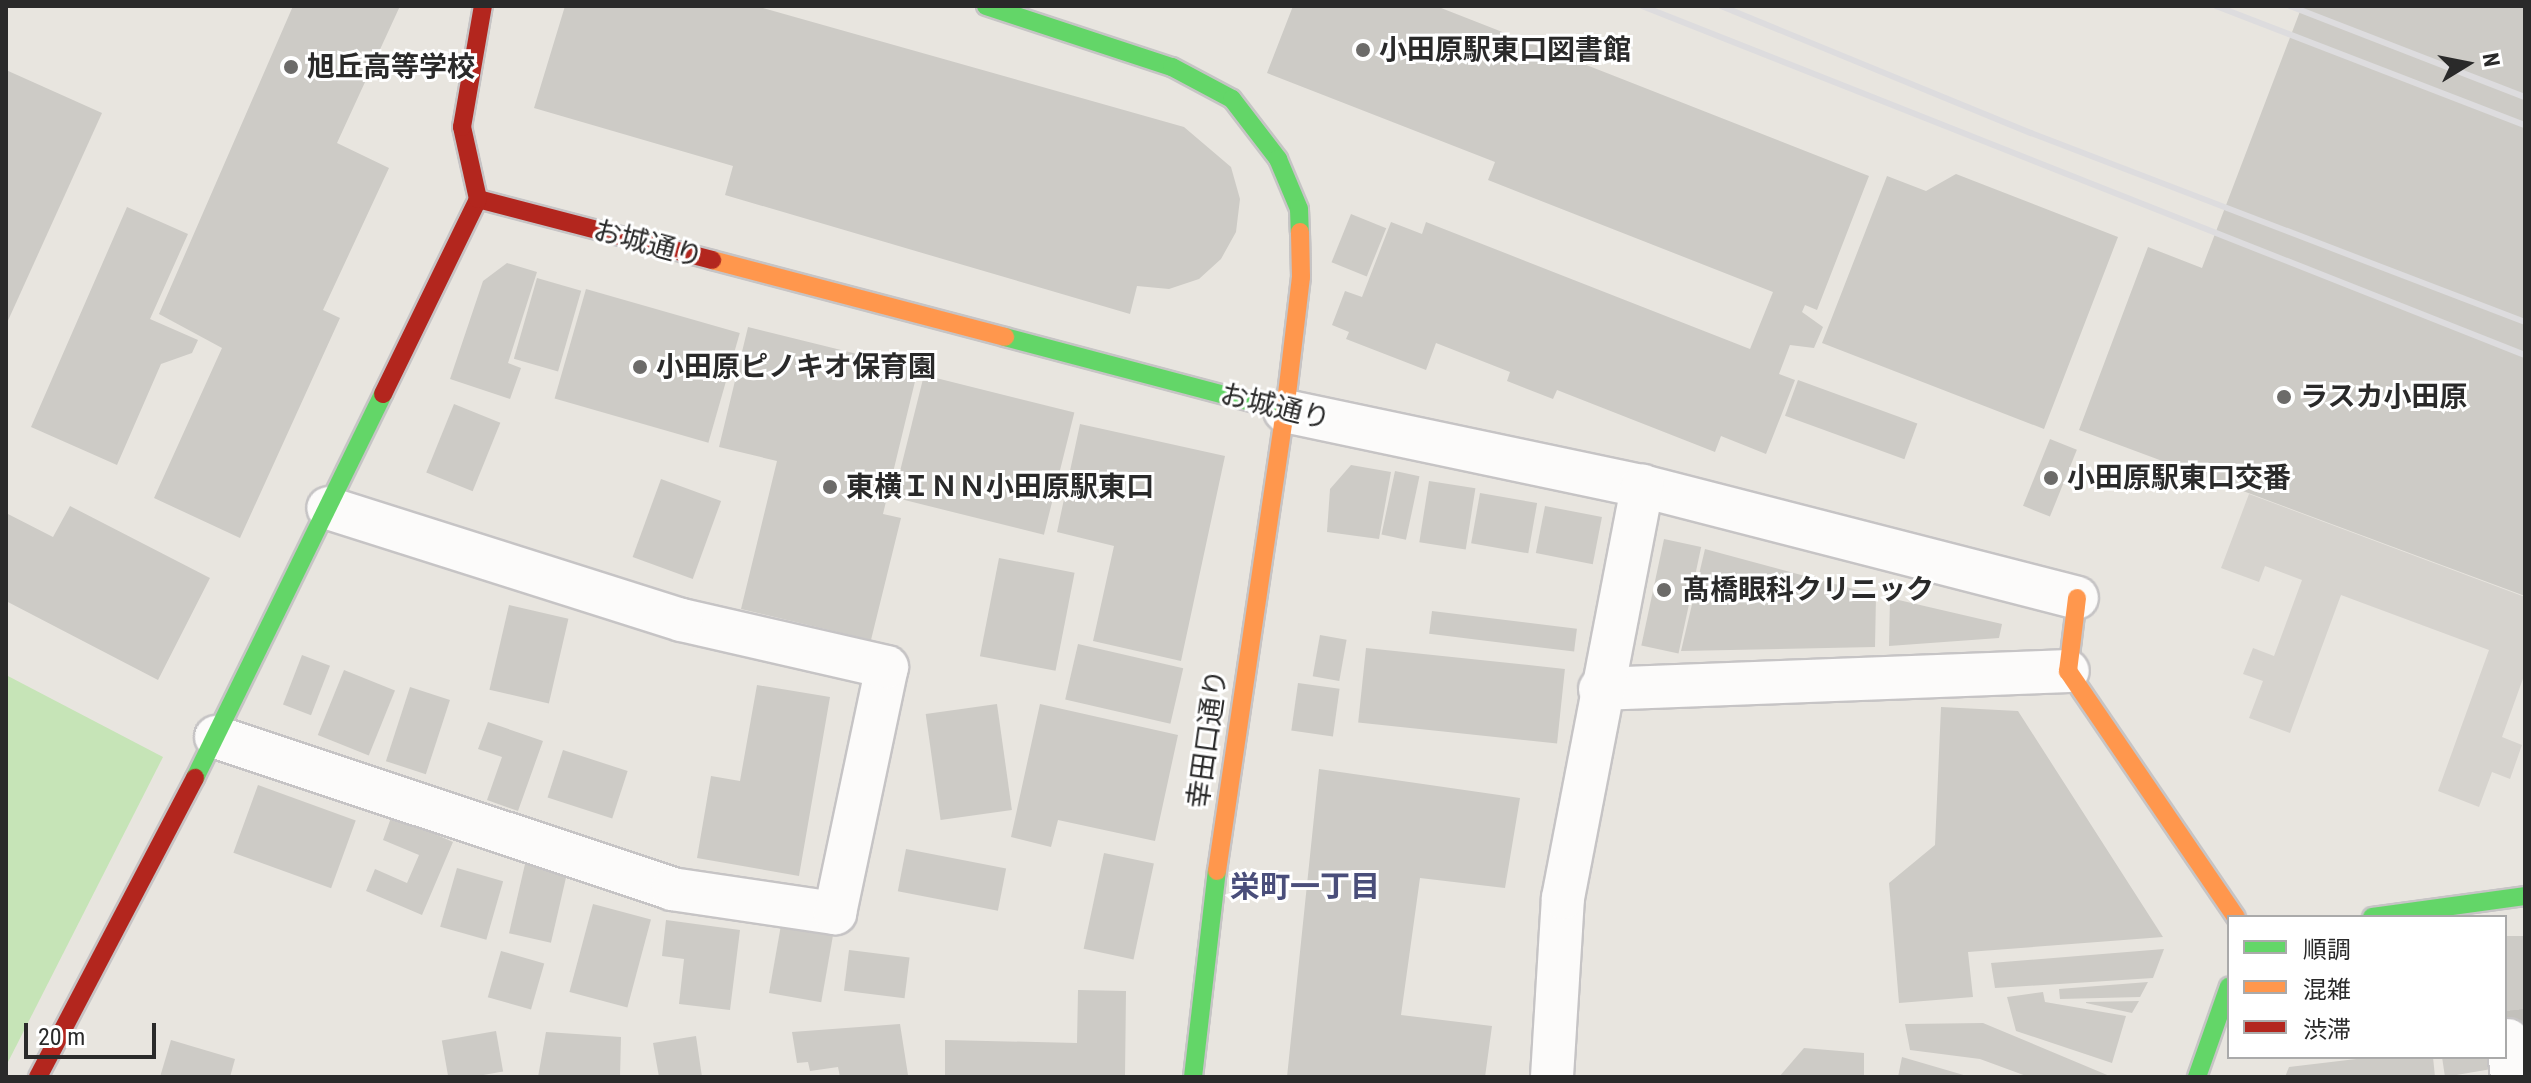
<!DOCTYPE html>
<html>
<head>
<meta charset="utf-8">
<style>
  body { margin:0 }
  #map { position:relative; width:2531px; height:1083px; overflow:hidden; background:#e8e5df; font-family:"Roboto Condensed","Noto Sans JP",sans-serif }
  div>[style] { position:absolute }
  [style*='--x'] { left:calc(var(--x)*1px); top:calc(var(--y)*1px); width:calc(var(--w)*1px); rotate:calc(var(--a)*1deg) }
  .green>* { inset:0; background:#c6e4b7 }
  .plaza>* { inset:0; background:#d6d3ce }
  .building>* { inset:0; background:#cdcbc6; transform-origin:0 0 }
  .street-tunnel>* { height:42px; margin-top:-21px; transform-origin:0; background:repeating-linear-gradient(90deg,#c2c0bb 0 42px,transparent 0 63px) }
  .roads { filter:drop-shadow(2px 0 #c6c4c5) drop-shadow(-2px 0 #c6c4c5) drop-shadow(0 2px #c6c4c5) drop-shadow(0 -2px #c6c4c5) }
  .street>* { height:42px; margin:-21px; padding:0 21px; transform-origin:21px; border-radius:21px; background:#fcfbfa }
  .fast>* { height:18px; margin:-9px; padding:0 9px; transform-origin:9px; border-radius:9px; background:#63d668 }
  .slow>* { height:18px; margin:-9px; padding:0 9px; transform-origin:9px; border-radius:9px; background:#ff974d }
  .jam>* { height:18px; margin:-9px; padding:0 9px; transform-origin:9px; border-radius:9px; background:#b3261e }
  .rail>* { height:6px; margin:-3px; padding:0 3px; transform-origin:3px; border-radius:3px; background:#dddcde }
  .dots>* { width:22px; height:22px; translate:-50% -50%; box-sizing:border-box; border:4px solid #fff; border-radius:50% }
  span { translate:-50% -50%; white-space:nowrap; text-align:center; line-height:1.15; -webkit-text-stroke:6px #fff; paint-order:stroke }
  .poi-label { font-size:28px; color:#2a2a2a; font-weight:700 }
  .left { translate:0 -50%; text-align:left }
  .street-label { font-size:28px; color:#2a2a2a }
  .neighbourhood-label { font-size:30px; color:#4a4e7a; font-weight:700 }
  .frame { position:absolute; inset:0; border:8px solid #2a2a2a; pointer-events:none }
  .legend { position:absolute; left:2227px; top:915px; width:280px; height:144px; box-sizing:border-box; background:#fff; border:2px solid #aaa; margin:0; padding:10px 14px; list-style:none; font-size:24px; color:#2a2a2a }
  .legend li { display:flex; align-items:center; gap:16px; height:40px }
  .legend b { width:40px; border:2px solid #aaa }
  .north { position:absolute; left:2427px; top:24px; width:80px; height:80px; -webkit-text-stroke:6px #fff; paint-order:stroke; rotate:80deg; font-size:22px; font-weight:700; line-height:32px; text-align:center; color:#2a2a2a }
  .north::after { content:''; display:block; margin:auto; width:28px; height:36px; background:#2a2a2a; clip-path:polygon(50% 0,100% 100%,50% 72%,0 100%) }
  .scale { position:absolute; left:24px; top:1023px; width:132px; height:36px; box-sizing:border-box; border:4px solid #2a2a2a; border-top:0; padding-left:10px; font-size:24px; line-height:28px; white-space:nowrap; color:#2a2a2a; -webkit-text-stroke:6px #fff; paint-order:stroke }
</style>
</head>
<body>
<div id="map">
  <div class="green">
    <i style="clip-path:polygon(6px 675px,163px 757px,6px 1066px)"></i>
  </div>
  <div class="plaza">
    <i style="clip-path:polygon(2249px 494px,2525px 597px,2525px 673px,2502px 737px,2522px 745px,2510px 779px,2492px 772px,2479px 807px,2438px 791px,2489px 650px,2341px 595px,2290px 733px,2249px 718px,2263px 681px,2243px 674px,2253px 648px,2274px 656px,2302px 580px,2265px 566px,2259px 582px,2221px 568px)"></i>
  </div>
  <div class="building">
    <i style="clip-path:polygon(293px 6px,400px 6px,337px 143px,389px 168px,323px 310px,340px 318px,240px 538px,154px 498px,222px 348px,159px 314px)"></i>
    <i style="clip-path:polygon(565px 6px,756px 6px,1184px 127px,1231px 167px,1240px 199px,1236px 232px,1221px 259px,1199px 279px,1169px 289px,1137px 286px,1130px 314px,725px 195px,733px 166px,534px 108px)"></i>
    <i style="clip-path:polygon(1293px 6px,1436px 6px,1869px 176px,1817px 310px,1805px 305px,1802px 312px,1823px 327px,1814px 348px,1790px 345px,1779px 374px,1795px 380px,1766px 454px,1721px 436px,1715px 452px,1557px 390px,1553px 399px,1507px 381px,1510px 372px,1436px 343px,1426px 370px,1346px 339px,1349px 332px,1332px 325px,1345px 291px,1362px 297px,1391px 222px,1422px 234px,1426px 222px,1750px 349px,1773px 292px,1488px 180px,1495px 162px,1267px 73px)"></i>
    <i style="clip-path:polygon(2302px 6px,2525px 6px,2525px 596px,2079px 430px,2148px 247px,2202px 268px)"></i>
    <i style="clip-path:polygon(6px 70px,102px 113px,6px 325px)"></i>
    <i style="clip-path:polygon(1956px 174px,2118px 237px,2044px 429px,1822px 343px,1887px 176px,1926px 191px)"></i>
    <i style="clip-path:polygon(127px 207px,188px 234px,150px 319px,198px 340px,192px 353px,161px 364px,117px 465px,31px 427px)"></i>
    <i style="left:1351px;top:214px;width:38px;height:52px;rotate:22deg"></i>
    <i style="clip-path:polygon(507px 263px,537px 272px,508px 363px,521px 368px,510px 399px,450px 379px,483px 281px)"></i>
    <i style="left:537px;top:278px;width:46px;height:84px;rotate:16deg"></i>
    <i style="left:586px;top:289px;width:160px;height:114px;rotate:16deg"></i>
    <i style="clip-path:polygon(748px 327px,918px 369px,883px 514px,901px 518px,871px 640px,741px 609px,777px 461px,719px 447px)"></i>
    <i style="left:924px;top:375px;width:155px;height:126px;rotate:14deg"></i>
    <i style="left:1798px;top:380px;width:127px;height:38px;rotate:20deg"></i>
    <i style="left:454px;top:404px;width:50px;height:74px;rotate:22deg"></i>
    <i style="clip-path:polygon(1080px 424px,1225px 456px,1181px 661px,1093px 641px,1114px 546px,1057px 532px)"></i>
    <i style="left:2050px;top:439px;width:29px;height:72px;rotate:22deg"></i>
    <i style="clip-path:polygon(1351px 465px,1391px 472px,1379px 539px,1327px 532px,1330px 489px)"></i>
    <i style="left:1395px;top:471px;width:25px;height:65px;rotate:12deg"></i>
    <i style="left:661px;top:479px;width:64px;height:83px;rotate:20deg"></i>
    <i style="left:1429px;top:481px;width:47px;height:62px;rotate:9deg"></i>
    <i style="left:1480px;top:493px;width:58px;height:51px;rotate:10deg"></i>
    <i style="clip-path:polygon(70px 506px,210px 578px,158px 680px,6px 601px,6px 513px,53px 537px)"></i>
    <i style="left:1545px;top:506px;width:58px;height:48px;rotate:11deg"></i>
    <i style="left:1664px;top:539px;width:38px;height:109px;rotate:12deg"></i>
    <i style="clip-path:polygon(1705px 549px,1876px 595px,1875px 647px,1681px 651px)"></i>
    <i style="left:999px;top:558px;width:77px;height:100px;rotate:11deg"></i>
    <i style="clip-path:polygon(1890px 598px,2002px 624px,1999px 638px,1889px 646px)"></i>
    <i style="left:509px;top:605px;width:61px;height:87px;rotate:13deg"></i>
    <i style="left:1432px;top:611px;width:146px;height:23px;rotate:7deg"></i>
    <i style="left:1320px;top:635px;width:27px;height:42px;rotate:10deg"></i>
    <i style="left:1078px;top:644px;width:108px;height:57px;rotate:13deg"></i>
    <i style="left:1366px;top:648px;width:200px;height:75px;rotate:6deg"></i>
    <i style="left:302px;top:655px;width:30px;height:53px;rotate:21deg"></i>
    <i style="left:344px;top:670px;width:55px;height:70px;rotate:22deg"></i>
    <i style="left:1298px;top:683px;width:42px;height:48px;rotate:8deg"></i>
    <i style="clip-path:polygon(757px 685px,830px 697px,799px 876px,697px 858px,711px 776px,740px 781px)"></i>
    <i style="left:410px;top:687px;width:42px;height:78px;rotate:18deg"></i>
    <i style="left:997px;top:704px;width:107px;height:72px;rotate:82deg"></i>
    <i style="clip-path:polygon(1040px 704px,1178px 735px,1155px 841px,1058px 820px,1051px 847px,1011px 837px)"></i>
    <i style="clip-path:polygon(1941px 707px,2018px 711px,2163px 937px,1968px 952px,1973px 997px,1899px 1003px,1889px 883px,1935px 845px)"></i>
    <i style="clip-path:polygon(488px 722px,543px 741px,518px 811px,487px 800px,502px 757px,478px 749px)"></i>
    <i style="left:563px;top:750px;width:68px;height:50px;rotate:18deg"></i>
    <i style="clip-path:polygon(1319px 769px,1520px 798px,1505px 888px,1420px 878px,1401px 1015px,1492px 1026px,1485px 1077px,1287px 1077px)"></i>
    <i style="left:258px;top:785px;width:104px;height:72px;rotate:20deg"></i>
    <i style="clip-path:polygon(392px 815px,453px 842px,422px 915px,366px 891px,375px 869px,407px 883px,419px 855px,383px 840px)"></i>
    <i style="left:906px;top:849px;width:102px;height:43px;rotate:11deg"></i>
    <i style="left:1104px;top:853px;width:51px;height:98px;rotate:12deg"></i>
    <i style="left:525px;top:864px;width:43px;height:71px;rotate:13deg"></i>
    <i style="left:457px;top:868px;width:48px;height:61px;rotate:16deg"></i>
    <i style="left:593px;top:904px;width:60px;height:91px;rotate:15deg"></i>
    <i style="clip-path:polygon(666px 920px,740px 930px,730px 1010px,679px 1004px,684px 959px,662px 956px)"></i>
    <i style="left:781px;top:925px;width:53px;height:69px;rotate:10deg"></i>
    <i style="left:2525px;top:936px;width:88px;height:20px;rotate:90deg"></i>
    <i style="clip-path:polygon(2164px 949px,2153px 978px,1995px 988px,1991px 963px)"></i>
    <i style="left:849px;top:950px;width:61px;height:41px;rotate:7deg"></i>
    <i style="left:501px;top:951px;width:45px;height:48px;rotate:16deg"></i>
    <i style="clip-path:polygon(2148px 982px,2140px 997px,2060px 999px,2059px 989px)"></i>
    <i style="clip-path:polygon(1078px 990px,1126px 991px,1125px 1077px,945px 1077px,945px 1040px,1077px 1043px)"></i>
    <i style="clip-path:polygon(2043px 992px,2045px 1002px,2126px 1016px,2112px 1063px,2016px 1031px,2007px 997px)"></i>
    <i style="clip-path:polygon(2139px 1001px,2132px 1013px,2086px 1003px,2086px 1002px)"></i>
    <i style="clip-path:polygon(1983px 1023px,2112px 1077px,2029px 1077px,1980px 1059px,1910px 1050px,1905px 1024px)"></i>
    <i style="clip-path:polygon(900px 1024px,908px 1075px,840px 1077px,838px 1067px,810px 1071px,808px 1062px,797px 1063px,792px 1032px)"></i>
    <i style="left:496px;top:1031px;width:41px;height:55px;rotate:80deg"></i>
    <i style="clip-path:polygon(546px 1032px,621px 1037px,620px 1077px,538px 1077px)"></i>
    <i style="clip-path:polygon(696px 1036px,702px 1077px,659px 1077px,653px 1043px)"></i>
    <i style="clip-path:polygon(171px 1040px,235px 1059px,230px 1077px,160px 1077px)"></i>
    <i style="clip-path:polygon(1804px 1048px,1864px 1053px,1864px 1077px,1779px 1077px)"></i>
    <i style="clip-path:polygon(1902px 1057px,1967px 1076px,1967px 1077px,1898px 1077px)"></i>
    <i style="clip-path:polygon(2373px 1057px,2433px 1057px,2435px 1077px,2285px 1077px,2289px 1067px)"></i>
    <i style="clip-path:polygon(2442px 1057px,2501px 1057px,2503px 1067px,2445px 1077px)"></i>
  </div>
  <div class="street-tunnel">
    <i style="--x:2505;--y:1011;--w:29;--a:84"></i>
  </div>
  <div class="roads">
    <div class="street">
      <i style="--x:1285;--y:411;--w:365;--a:11.9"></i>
      <i style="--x:1642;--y:486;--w:449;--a:14.4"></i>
      <i style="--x:1600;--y:689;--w:468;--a:-2.2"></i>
      <i style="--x:216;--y:737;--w:481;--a:18.4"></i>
      <i style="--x:672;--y:889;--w:165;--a:8.4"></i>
      <i style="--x:835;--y:913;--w:251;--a:-78.1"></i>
      <i style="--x:887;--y:667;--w:211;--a:-167.1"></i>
      <i style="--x:681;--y:620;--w:370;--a:-162.4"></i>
      <i style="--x:2508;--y:1040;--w:37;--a:84"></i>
      <i style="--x:1552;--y:1077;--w:179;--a:-86.5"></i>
      <i style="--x:1563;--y:898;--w:420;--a:-79.1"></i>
    </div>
    <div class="fast">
      <i style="--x:986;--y:6;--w:196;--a:18.2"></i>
      <i style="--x:1172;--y:67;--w:68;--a:28.1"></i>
      <i style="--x:1232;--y:99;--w:76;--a:52.5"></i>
      <i style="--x:1278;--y:159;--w:54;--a:67.2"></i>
      <i style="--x:1299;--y:209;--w:23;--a:88"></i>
      <i style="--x:1005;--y:337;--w:290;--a:14.8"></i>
      <i style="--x:195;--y:778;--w:428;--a:-63.9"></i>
      <i style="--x:2372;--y:917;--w:154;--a:-7.8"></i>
      <i style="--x:1193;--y:1077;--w:207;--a:-83.4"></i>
      <i style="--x:2197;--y:1077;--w:96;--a:-70.6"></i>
    </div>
    <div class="slow">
      <i style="--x:712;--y:260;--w:303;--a:14.7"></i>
      <i style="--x:2077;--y:598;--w:74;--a:97"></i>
      <i style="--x:2068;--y:671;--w:298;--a:55.7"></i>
      <i style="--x:1217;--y:871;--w:465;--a:-81.6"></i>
      <i style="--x:1285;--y:411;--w:135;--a:-83.2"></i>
      <i style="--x:1301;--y:277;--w:45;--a:-91.3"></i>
    </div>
    <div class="jam">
      <i style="--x:478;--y:199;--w:242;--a:14.6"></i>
      <i style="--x:383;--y:394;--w:217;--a:-64"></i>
      <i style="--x:478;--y:199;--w:74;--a:-102.5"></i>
      <i style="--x:462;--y:127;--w:123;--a:-80.2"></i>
      <i style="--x:38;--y:1077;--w:338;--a:-62.3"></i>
    </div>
  </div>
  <div class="rail">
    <i style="--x:1642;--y:6;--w:949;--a:21.57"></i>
    <i style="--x:1721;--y:6;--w:335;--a:22.3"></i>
    <i style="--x:2031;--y:133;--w:529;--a:20.94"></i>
    <i style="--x:2216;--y:6;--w:331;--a:21.1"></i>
    <i style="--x:2290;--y:6;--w:252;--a:21.2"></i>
  </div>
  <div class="dots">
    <i style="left:1363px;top:50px;background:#6c6b69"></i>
    <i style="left:291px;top:67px;background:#6c6b69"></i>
    <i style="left:640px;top:367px;background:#6c6b69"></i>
    <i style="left:2284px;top:397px;background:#6c6b69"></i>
    <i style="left:2051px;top:478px;background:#6c6b69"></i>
    <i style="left:830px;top:487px;background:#6c6b69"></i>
    <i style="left:1664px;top:590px;background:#6c6b69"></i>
  </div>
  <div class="poi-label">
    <span class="left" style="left:1379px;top:50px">小田原駅東口図書館</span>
    <span class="left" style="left:307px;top:67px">旭丘高等学校</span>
    <span class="left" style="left:656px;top:367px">小田原ピノキオ保育園</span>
    <span class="left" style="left:2300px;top:397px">ラスカ小田原</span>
    <span class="left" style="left:2067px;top:478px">小田原駅東口交番</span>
    <span class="left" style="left:846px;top:487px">東横ＩＮＮ小田原駅東口</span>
    <span class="left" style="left:1682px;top:590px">髙橋眼科クリニック</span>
  </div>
  <div class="street-label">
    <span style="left:648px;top:244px;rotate:15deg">お城通り</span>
    <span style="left:1275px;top:407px;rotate:14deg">お城通り</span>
    <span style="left:1208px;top:739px;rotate:-82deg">幸田口通り</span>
  </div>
  <div class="neighbourhood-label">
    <span style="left:1305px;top:887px">栄町一丁目</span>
  </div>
  <div class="frame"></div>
  <ul class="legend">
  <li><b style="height:10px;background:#63d668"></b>順調</li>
  <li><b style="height:10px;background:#ff974d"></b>混雑</li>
  <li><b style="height:10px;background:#b3261e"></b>渋滞</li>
  </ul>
  <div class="north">N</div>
  <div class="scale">20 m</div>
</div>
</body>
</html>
